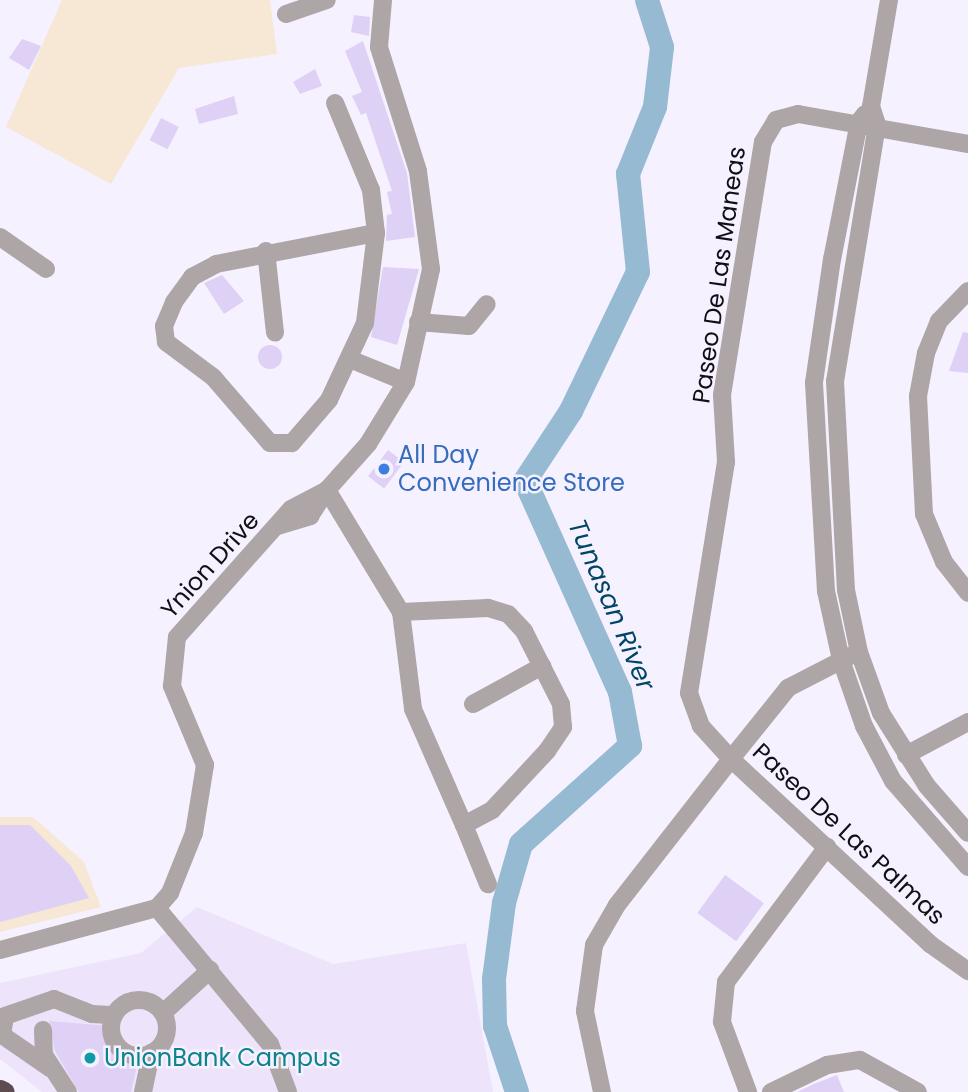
<!DOCTYPE html>
<html>
<head>
<meta charset="utf-8">
<style>
  body { margin:0 }
  #map { position:relative; width:968px; height:1092px; overflow:hidden; background:#f6f1fe; font-family:Poppins,sans-serif }
  div>[style] { position:absolute }
  [style*='--x'] { left:calc(var(--x)*1px); top:calc(var(--y)*1px); width:calc(var(--w)*1px); rotate:calc(var(--a)*1deg) }
  .built>* { inset:0; background:#ede3fa }
  .industrial>* { inset:0; background:#f7e7d5 }
  .river>* { height:24px; margin:-12px; padding:0 12px; transform-origin:12px; border-radius:12px; background:#96bad2 }
  .building>* { inset:0; background:#dfd0f5; transform-origin:0 0 }
  .round { border-radius:50% }
  .minor>* { height:18px; margin:-9px; padding:0 9px; transform-origin:9px; border-radius:9px; background:#ada5a6 }
  .minor>.ring { margin:-9px; padding:0; box-sizing:content-box; background:none; border:18px solid #ada5a6; border-radius:50% }
  .highway>* { height:21px; margin:-10.5px; padding:0 10.5px; transform-origin:10.5px; border-radius:10.5px; background:#5e4d50 }
  .dots>* { width:19px; height:19px; translate:-50% -50%; box-sizing:border-box; border:4px solid #f6f1fe; border-radius:50% }
  span { translate:-50% -50%; white-space:nowrap; text-align:center; line-height:1.15; -webkit-text-stroke:5px #f6f1fe; paint-order:stroke }
  .street-label { font-size:24px; color:#110e14 }
  .shop-label { font-size:24px; color:#366cbe }
  .left { translate:0 -50%; text-align:left }
  .culture-label { font-size:24px; color:#0d838f }
  .water-label { font-size:26px; color:#004565; font-style:italic }
</style>
</head>
<body>
<div id="map">
  <div class="built">
    <i style="clip-path:polygon(197px 907px,333px 964px,466px 943px,493px 1092px,42px 1092px,0 1059px,0 983px,141px 953px)"></i>
  </div>
  <div class="industrial">
    <i style="clip-path:polygon(62px 0,270px 0,277px 54px,179px 68px,111px 184px,6px 127px)"></i>
    <i style="clip-path:polygon(0 817px,33px 817px,84px 862px,101px 907px,0 932px)"></i>
  </div>
  <div class="river">
    <i style="--x:517;--y:1092;--w:70;--a:-108.4"></i>
    <i style="--x:495;--y:1026;--w:47;--a:-91.2"></i>
    <i style="--x:494;--y:979;--w:77;--a:-82.5"></i>
    <i style="--x:504;--y:903;--w:61;--a:-73.9"></i>
    <i style="--x:521;--y:844;--w:147;--a:-42"></i>
    <i style="--x:630;--y:746;--w:55;--a:-100.5"></i>
    <i style="--x:620;--y:692;--w:231;--a:-114.2"></i>
    <i style="--x:525;--y:481;--w:84;--a:-56.7"></i>
    <i style="--x:571;--y:411;--w:154;--a:-64.3"></i>
    <i style="--x:638;--y:272;--w:99;--a:-95.8"></i>
    <i style="--x:628;--y:174;--w:72;--a:-68.1"></i>
    <i style="--x:655;--y:107;--w:60;--a:-83.3"></i>
    <i style="--x:662;--y:47;--w:49;--a:-107.7"></i>
  </div>
  <div class="building">
    <i style="clip-path:polygon(354px 15px,370px 17px,369px 36px,351px 32px)"></i>
    <i style="clip-path:polygon(22px 39px,41px 46px,29px 70px,9px 58px)"></i>
    <i style="clip-path:polygon(363px 41px,407px 173px,415px 237px,386px 241px,387px 215px,392px 214px,387px 192px,392px 191px,366px 113px,361px 115px,352px 96px,362px 92px,345px 51px)"></i>
    <i style="clip-path:polygon(315px 69px,322px 86px,300px 94px,293px 82px)"></i>
    <i style="clip-path:polygon(234px 96px,238px 114px,199px 124px,195px 109px)"></i>
    <i style="left:161px;top:118px;width:20px;height:25px;rotate:27deg"></i>
    <i style="clip-path:polygon(383px 267px,419px 269px,397px 345px,371px 337px)"></i>
    <i style="clip-path:polygon(222px 275px,244px 301px,224px 314px,204px 283px)"></i>
    <i style="clip-path:polygon(963px 332px,968px 333px,968px 373px,949px 371px)"></i>
    <i class="round" style="left:258px;top:345px;width:24px;height:24px"></i>
    <i style="left:388px;top:450px;width:20px;height:33px;rotate:37deg"></i>
    <i style="clip-path:polygon(0 825px,30px 825px,71px 866px,89px 898px,0 922px)"></i>
    <i style="left:725px;top:875px;width:48px;height:47px;rotate:36deg"></i>
    <i style="clip-path:polygon(49px 1021px,110px 1026px,115px 1049px,138px 1061px,131px 1092px,79px 1092px,55px 1051px)"></i>
    <i style="clip-path:polygon(837px 1075px,844px 1092px,797px 1092px,814px 1084px)"></i>
  </div>
  <div class="minor">
    <i style="--x:889;--y:0;--w:108;--a:99.6"></i>
    <i style="--x:871;--y:106;--w:20;--a:72"></i>
    <i style="--x:877;--y:125;--w:259;--a:99.3"></i>
    <i style="--x:835;--y:381;--w:209;--a:87"></i>
    <i style="--x:846;--y:590;--w:63;--a:78.2"></i>
    <i style="--x:859;--y:652;--w:65;--a:70.2"></i>
    <i style="--x:881;--y:713;--w:86;--a:57.8"></i>
    <i style="--x:927;--y:786;--w:62;--a:48.9"></i>
    <i style="--x:286;--y:14;--w:43;--a:-18.9"></i>
    <i style="--x:335;--y:103;--w:94;--a:67.5"></i>
    <i style="--x:371;--y:190;--w:43;--a:83.4"></i>
    <i style="--x:376;--y:233;--w:91;--a:97"></i>
    <i style="--x:365;--y:323;--w:85;--a:115.1"></i>
    <i style="--x:329;--y:400;--w:57;--a:130.7"></i>
    <i style="--x:292;--y:443;--w:22;--a:180"></i>
    <i style="--x:270;--y:443;--w:87;--a:-130.8"></i>
    <i style="--x:213;--y:377;--w:59;--a:-143.3"></i>
    <i style="--x:166;--y:342;--w:16;--a:-97"></i>
    <i style="--x:164;--y:326;--w:26;--a:-67"></i>
    <i style="--x:174;--y:302;--w:31;--a:-54"></i>
    <i style="--x:192;--y:277;--w:27;--a:-28"></i>
    <i style="--x:216;--y:264;--w:163;--a:-11"></i>
    <i style="--x:865;--y:114;--w:10;--a:127"></i>
    <i style="--x:859;--y:122;--w:140;--a:101.1"></i>
    <i style="--x:832;--y:259;--w:125;--a:98.3"></i>
    <i style="--x:814;--y:383;--w:208;--a:86.7"></i>
    <i style="--x:826;--y:591;--w:71;--a:77.7"></i>
    <i style="--x:841;--y:660;--w:70;--a:70.8"></i>
    <i style="--x:864;--y:726;--w:62;--a:62.2"></i>
    <i style="--x:893;--y:781;--w:114;--a:48.9"></i>
    <i style="--x:0;--y:237;--w:56;--a:34.8"></i>
    <i style="--x:266;--y:251;--w:82;--a:83.7"></i>
    <i style="--x:968;--y:291;--w:42;--a:134"></i>
    <i style="--x:939;--y:321;--w:35;--a:112"></i>
    <i style="--x:926;--y:353;--w:44;--a:100.5"></i>
    <i style="--x:918;--y:396;--w:118;--a:87.1"></i>
    <i style="--x:924;--y:514;--w:52;--a:67.4"></i>
    <i style="--x:944;--y:562;--w:39;--a:52"></i>
    <i style="--x:418;--y:322;--w:51;--a:4.5"></i>
    <i style="--x:469;--y:326;--w:28;--a:-51"></i>
    <i style="--x:352;--y:360;--w:58;--a:22.2"></i>
    <i style="--x:327;--y:490;--w:143;--a:58.8"></i>
    <i style="--x:401;--y:612;--w:98;--a:82.9"></i>
    <i style="--x:413;--y:709;--w:127;--a:66.3"></i>
    <i style="--x:464;--y:825;--w:32;--a:-28"></i>
    <i style="--x:492;--y:810;--w:81;--a:-47"></i>
    <i style="--x:547;--y:751;--w:29;--a:-56"></i>
    <i style="--x:563;--y:727;--w:23;--a:-95"></i>
    <i style="--x:561;--y:704;--w:82;--a:-116.9"></i>
    <i style="--x:524;--y:631;--w:23;--a:-133"></i>
    <i style="--x:508;--y:614;--w:21;--a:-163"></i>
    <i style="--x:488;--y:608;--w:87;--a:177.4"></i>
    <i style="--x:278;--y:526;--w:34;--a:-17"></i>
    <i style="--x:310;--y:516;--w:31;--a:-57"></i>
    <i style="--x:850;--y:656;--w:70;--a:152.7"></i>
    <i style="--x:788;--y:688;--w:91;--a:128.8"></i>
    <i style="--x:731;--y:759;--w:272;--a:42.9"></i>
    <i style="--x:930;--y:944;--w:47;--a:35.4"></i>
    <i style="--x:473;--y:704;--w:79;--a:-28.8"></i>
    <i style="--x:906;--y:755;--w:70;--a:-28"></i>
    <i style="--x:464;--y:825;--w:64;--a:67.9"></i>
    <i style="--x:157;--y:908;--w:177;--a:50.3"></i>
    <i style="--x:270;--y:1044;--w:51;--a:69.4"></i>
    <i style="--x:0;--y:950;--w:163;--a:-15"></i>
    <i style="--x:157;--y:908;--w:20;--a:-49"></i>
    <i style="--x:170;--y:893;--w:65;--a:-68.2"></i>
    <i style="--x:194;--y:833;--w:69;--a:-80.8"></i>
    <i style="--x:205;--y:765;--w:86;--a:-112.7"></i>
    <i style="--x:172;--y:686;--w:49;--a:-84.2"></i>
    <i style="--x:177;--y:637;--w:171;--a:-48.3"></i>
    <i style="--x:291;--y:509;--w:41;--a:-27.8"></i>
    <i style="--x:327;--y:490;--w:62;--a:-48.3"></i>
    <i style="--x:368;--y:444;--w:73;--a:-58.5"></i>
    <i style="--x:406;--y:382;--w:116;--a:-77.5"></i>
    <i style="--x:431;--y:269;--w:99;--a:-97.6"></i>
    <i style="--x:418;--y:171;--w:130;--a:-107.5"></i>
    <i style="--x:379;--y:47;--w:47;--a:-85.1"></i>
    <i class="ring" style="left:111px;top:1000px;width:38px;height:38px"></i>
    <i style="--x:163;--y:1013;--w:64;--a:-42.5"></i>
    <i style="--x:43;--y:1030;--w:25;--a:88"></i>
    <i style="--x:44;--y:1055;--w:44;--a:57"></i>
    <i style="--x:50;--y:1068;--w:58;--a:-145.5"></i>
    <i style="--x:2;--y:1035;--w:19;--a:-81"></i>
    <i style="--x:5;--y:1016;--w:52;--a:-19.1"></i>
    <i style="--x:54;--y:999;--w:41;--a:21.5"></i>
    <i style="--x:92;--y:1014;--w:22;--a:3"></i>
    <i style="--x:143;--y:1092;--w:40;--a:-78"></i>
    <i style="--x:602;--y:1092;--w:83;--a:-101.9"></i>
    <i style="--x:585;--y:1011;--w:67;--a:-82.2"></i>
    <i style="--x:594;--y:945;--w:46;--a:-60.1"></i>
    <i style="--x:617;--y:905;--w:185;--a:-52"></i>
    <i style="--x:731;--y:759;--w:45;--a:-132.3"></i>
    <i style="--x:701;--y:726;--w:35;--a:-110"></i>
    <i style="--x:689;--y:693;--w:234;--a:-80.9"></i>
    <i style="--x:726;--y:462;--w:67;--a:-93.4"></i>
    <i style="--x:722;--y:395;--w:256;--a:-80.8"></i>
    <i style="--x:763;--y:142;--w:26;--a:-59"></i>
    <i style="--x:776;--y:120;--w:23;--a:-15"></i>
    <i style="--x:798;--y:114;--w:173;--a:10"></i>
    <i style="--x:748;--y:1092;--w:75;--a:-110.4"></i>
    <i style="--x:722;--y:1022;--w:40;--a:-84.3"></i>
    <i style="--x:726;--y:982;--w:169;--a:-53.2"></i>
    <i style="--x:771;--y:1092;--w:62;--a:-25.7"></i>
    <i style="--x:827;--y:1065;--w:33;--a:-9"></i>
    <i style="--x:860;--y:1060;--w:66;--a:28.9"></i>
  </div>
  <div class="highway">
    <i style="--x:0;--y:1090;--w:4;--a:27"></i>
  </div>
  <div class="dots">
    <i style="left:384px;top:469px;background:#3f7fe0"></i>
    <i style="left:90px;top:1058px;background:#0f9aa8"></i>
  </div>
  <div class="street-label">
    <span style="left:719px;top:275px;rotate:-82deg">Paseo De Las Maneas</span>
    <span style="left:210px;top:565px;rotate:-48deg">Ynion Drive</span>
    <span style="left:849px;top:834px;rotate:43deg">Paseo De Las Palmas</span>
  </div>
  <div class="shop-label">
    <span class="left" style="left:398px;top:469px">All Day<br>Convenience Store</span>
  </div>
  <div class="culture-label">
    <span class="left" style="left:104px;top:1058px">UnionBank Campus</span>
  </div>
  <div class="water-label">
    <span style="left:611px;top:605px;rotate:67deg">Tunasan River</span>
  </div>
</div>
</body>
</html>
